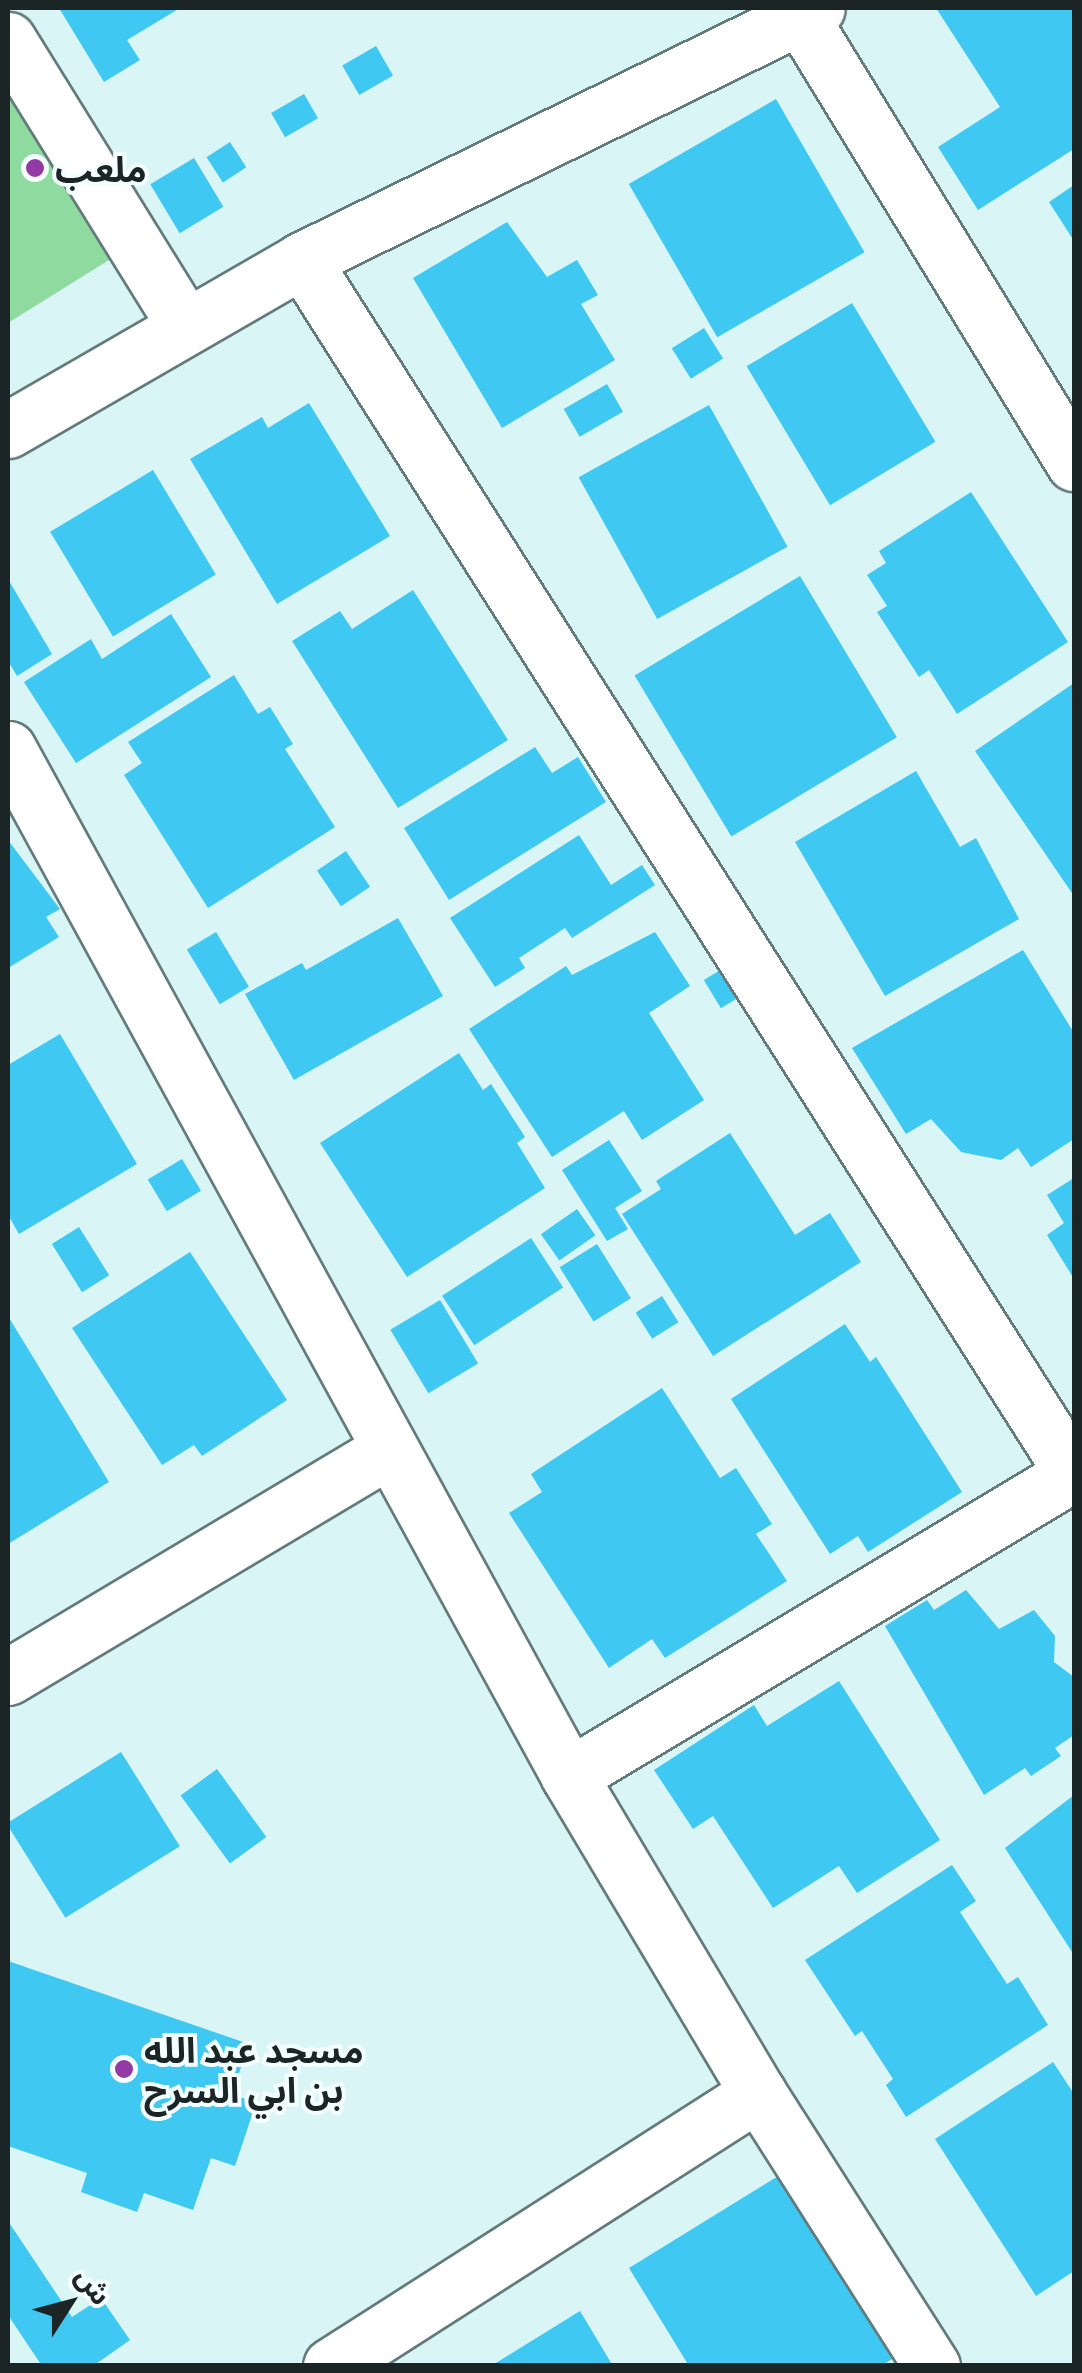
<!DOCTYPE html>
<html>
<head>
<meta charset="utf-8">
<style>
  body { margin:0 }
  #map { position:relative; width:1082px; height:2373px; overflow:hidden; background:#daf5f6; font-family:"Playfair Display","Noto Sans Arabic",serif }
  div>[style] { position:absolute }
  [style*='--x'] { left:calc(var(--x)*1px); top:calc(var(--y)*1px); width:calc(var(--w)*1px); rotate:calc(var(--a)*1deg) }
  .green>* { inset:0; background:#8fdb9f }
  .building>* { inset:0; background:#3fc8f2; transform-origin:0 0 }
  .roads { filter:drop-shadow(2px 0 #637b7b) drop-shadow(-2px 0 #637b7b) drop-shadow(0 2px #637b7b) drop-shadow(0 -2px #637b7b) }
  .minor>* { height:55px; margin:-27.5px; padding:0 27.5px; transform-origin:27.5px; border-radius:27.5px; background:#fff }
  .dots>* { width:28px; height:28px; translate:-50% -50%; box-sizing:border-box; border:5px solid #f4feff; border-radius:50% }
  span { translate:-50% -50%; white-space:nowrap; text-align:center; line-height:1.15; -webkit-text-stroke:8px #f4feff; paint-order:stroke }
  .poi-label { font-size:35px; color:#1b2525; font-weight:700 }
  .left { translate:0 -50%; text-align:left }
  .frame { position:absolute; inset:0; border:10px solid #1b2525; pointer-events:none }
  .north { position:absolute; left:20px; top:2253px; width:100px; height:100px; -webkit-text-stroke:8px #f4feff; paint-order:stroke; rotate:54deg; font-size:28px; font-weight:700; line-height:40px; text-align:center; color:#1b2525 }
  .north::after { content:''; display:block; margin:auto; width:35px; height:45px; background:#1b2525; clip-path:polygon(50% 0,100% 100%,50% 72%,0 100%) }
</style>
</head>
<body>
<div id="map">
  <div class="green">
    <i style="clip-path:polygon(8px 80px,117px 255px,8px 323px)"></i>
  </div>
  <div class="building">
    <i style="clip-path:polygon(59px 8px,180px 8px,127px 40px,140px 60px,104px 82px)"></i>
    <i style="clip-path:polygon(936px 8px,1074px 8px,1074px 149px,978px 210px,938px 147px,1000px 107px)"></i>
    <i style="left:376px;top:46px;width:34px;height:39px;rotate:60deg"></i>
    <i style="left:304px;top:94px;width:28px;height:38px;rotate:60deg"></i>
    <i style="left:776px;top:99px;width:177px;height:170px;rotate:60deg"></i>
    <i style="left:230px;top:142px;width:30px;height:28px;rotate:57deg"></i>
    <i style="left:194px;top:158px;width:57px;height:51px;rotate:59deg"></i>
    <i style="clip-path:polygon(1074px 185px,1074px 241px,1049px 202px)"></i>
    <i style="clip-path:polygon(507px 222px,547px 277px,577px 260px,598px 295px,581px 304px,615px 360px,502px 428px,413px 278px)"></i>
    <i style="left:852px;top:303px;width:162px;height:123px;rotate:59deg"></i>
    <i style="left:704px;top:328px;width:36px;height:38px;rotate:58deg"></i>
    <i style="left:607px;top:384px;width:32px;height:50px;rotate:60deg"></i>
    <i style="clip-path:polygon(309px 403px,390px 536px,277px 604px,190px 459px,262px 417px,268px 428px)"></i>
    <i style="left:709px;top:405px;width:162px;height:149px;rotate:61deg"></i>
    <i style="left:153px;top:470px;width:122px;height:120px;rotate:59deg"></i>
    <i style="clip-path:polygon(971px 492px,1068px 642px,957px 714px,929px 670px,919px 677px,877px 612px,887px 606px,867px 575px,886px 563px,879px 551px)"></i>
    <i style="left:800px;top:576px;width:188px;height:193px;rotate:59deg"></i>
    <i style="clip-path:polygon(8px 579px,52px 654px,17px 676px,8px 661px)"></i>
    <i style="clip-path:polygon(413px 590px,508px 740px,398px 808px,292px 641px,340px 611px,352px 629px)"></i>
    <i style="clip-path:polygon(171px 614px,211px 677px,76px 763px,24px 682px,91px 639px,102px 659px)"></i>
    <i style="clip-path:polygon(234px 675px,258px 714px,270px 707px,293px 744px,285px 749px,335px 827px,208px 908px,124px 775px,142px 763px,128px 742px)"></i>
    <i style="clip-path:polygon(1074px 683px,1074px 896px,975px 751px)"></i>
    <i style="clip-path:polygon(535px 747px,552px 773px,578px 757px,606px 802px,449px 900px,404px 828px)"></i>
    <i style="clip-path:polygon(916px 771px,960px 847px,976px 838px,1019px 919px,885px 996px,795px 842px)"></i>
    <i style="clip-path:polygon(579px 835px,611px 885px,642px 865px,655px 885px,572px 938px,565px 928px,519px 958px,525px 968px,495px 987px,450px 918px)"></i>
    <i style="clip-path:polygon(8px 840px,60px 909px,46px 917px,59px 937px,8px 968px)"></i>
    <i style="left:346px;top:851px;width:43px;height:35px;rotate:56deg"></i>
    <i style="clip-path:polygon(398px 918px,443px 996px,294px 1080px,245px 994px,302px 963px,306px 970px)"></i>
    <i style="left:216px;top:932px;width:64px;height:34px;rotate:59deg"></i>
    <i style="clip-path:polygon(655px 932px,690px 986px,649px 1013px,704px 1100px,642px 1140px,624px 1111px,552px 1157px,469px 1029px,566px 966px,572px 975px)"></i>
    <i style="clip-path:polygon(1023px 950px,1074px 1033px,1074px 1139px,1031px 1167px,1018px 1148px,1001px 1160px,961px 1152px,931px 1119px,906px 1134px,852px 1048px)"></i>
    <i style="left:727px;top:966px;width:33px;height:27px;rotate:59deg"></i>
    <i style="clip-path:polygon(60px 1034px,137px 1164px,19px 1234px,8px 1215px,8px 1065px)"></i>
    <i style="clip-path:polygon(459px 1053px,483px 1090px,491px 1084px,525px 1137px,517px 1143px,545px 1188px,407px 1277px,320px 1143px)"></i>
    <i style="clip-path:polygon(730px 1133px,795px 1235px,830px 1213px,861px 1262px,713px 1356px,622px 1214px,661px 1189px,656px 1181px)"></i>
    <i style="clip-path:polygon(609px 1140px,642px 1191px,615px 1208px,628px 1229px,607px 1241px,562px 1170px)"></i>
    <i style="left:182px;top:1159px;width:37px;height:40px;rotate:59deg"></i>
    <i style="clip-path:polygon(1074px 1178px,1074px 1279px,1047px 1235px,1064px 1223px,1047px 1195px)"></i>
    <i style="left:577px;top:1209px;width:32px;height:44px;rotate:55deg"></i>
    <i style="left:79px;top:1227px;width:57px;height:32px;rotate:58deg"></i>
    <i style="left:531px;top:1238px;width:59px;height:106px;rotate:57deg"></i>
    <i style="left:597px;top:1244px;width:64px;height:44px;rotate:58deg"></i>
    <i style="clip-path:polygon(190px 1252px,287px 1400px,202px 1456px,194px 1445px,162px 1465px,72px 1328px)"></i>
    <i style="left:662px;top:1296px;width:31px;height:31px;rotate:58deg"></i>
    <i style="left:440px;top:1300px;width:74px;height:58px;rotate:59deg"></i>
    <i style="clip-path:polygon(8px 1316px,109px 1482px,8px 1544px)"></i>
    <i style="clip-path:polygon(845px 1324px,870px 1362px,876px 1357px,962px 1492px,868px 1552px,858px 1536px,830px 1554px,731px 1399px)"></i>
    <i style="clip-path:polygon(662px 1388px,720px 1478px,736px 1468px,772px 1524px,756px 1534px,787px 1581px,665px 1658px,652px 1639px,609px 1668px,509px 1513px,542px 1492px,531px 1474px)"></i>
    <i style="clip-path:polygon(966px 1590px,999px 1629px,1034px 1610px,1055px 1636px,1054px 1662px,1074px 1677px,1074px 1735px,1055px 1748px,1061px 1756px,1031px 1776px,1025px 1768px,984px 1795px,885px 1626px,927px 1600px,934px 1610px)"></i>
    <i style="clip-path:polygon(839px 1681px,940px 1840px,857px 1893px,839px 1866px,773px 1908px,713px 1816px,693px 1829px,654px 1770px,754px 1705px,767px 1726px)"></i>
    <i style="left:121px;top:1752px;width:111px;height:135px;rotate:58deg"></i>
    <i style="left:217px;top:1769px;width:84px;height:45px;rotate:54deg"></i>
    <i style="clip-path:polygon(1074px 1795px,1074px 1955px,1005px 1848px)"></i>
    <i style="clip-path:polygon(952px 1865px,976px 1901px,960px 1912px,1007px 1984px,1018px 1977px,1048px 2025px,906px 2117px,886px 2085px,893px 2079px,862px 2031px,855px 2036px,805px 1960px)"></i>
    <i style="clip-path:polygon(8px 1961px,249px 2044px,232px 2094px,256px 2103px,235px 2166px,211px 2158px,193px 2210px,144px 2193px,137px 2212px,81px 2192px,87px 2173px,8px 2146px)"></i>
    <i style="clip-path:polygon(1053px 2062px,1074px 2094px,1074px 2271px,1036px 2296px,935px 2139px)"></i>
    <i style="clip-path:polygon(788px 2170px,902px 2353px,881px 2366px,689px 2366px,629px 2268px)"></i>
    <i style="clip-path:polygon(8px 2221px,72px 2317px,101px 2298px,130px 2340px,93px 2366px,42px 2366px,8px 2315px)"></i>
    <i style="clip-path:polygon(580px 2311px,613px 2366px,491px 2366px)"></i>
  </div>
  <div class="roads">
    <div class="minor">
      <i style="--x:795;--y:8;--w:534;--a:58.48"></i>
      <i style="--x:8;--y:40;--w:335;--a:58.2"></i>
      <i style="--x:302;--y:260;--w:1440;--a:57.57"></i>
      <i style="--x:8;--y:430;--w:340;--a:-30"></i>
      <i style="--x:302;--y:260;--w:573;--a:-26.07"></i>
      <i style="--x:8;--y:749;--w:1170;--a:61.35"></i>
      <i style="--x:569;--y:1776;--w:369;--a:59.2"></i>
      <i style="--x:758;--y:2093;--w:324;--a:57.5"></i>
      <i style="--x:8;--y:1677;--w:441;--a:-30.8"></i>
      <i style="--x:569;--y:1776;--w:589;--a:-30.96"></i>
      <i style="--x:331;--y:2366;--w:507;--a:-32.59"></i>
    </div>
  </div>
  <div class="dots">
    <i style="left:35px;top:168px;background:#933aa5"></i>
    <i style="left:124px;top:2069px;background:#933aa5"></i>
  </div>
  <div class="poi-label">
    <span class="left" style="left:55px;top:168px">ملعب</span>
    <span class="left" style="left:144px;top:2069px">مسجد عبد الله<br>بن ابي السرح</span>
  </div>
  <div class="frame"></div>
  <div class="north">ش</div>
</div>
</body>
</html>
